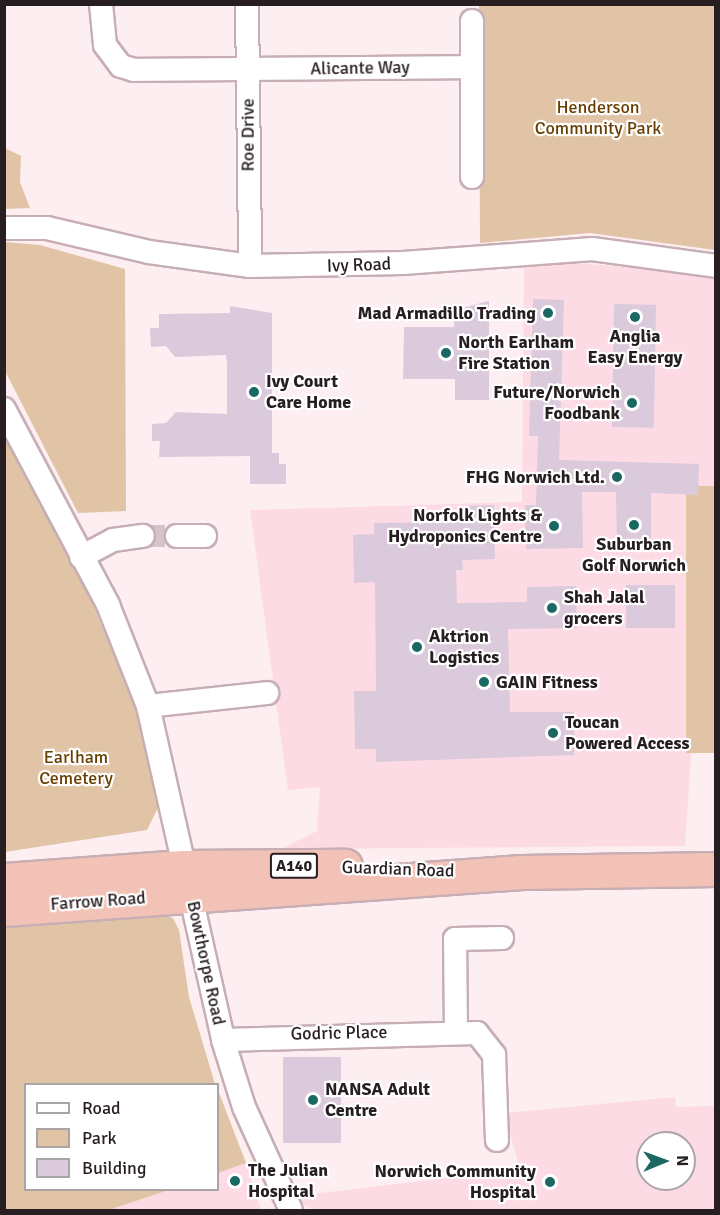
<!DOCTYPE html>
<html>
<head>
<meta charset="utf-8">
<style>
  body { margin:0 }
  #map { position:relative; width:720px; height:1215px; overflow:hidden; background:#fdeef1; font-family:Signika,sans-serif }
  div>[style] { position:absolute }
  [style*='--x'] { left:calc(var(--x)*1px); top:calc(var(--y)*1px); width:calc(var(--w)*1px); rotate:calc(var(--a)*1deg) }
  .built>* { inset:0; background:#fddbe4 }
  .green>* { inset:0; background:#e1c4a6; transform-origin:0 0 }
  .building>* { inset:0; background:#dbcadb; transform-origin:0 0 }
  .minor-tunnel>* { height:22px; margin-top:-11px; transform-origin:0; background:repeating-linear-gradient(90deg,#d2c4c7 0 22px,transparent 0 33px) }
  .roads { filter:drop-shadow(2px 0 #c6aeb4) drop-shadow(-2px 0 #c6aeb4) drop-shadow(0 2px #c6aeb4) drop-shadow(0 -2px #c6aeb4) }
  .minor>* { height:22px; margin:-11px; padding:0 11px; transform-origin:11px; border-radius:11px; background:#fff }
  .highway>* { height:33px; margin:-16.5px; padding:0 16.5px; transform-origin:16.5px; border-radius:16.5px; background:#f3c2b6 }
  .dots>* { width:16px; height:16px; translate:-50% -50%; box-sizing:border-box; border:3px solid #fff; border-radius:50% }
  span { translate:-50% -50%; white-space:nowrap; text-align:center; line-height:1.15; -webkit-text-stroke:4.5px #fff; paint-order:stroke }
  .shield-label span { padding:2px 4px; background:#fff; border:2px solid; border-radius:4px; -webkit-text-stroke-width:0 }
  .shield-label { font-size:16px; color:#271e21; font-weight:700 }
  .street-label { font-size:18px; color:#271e21 }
  .park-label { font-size:18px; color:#693f00 }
  .poi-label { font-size:18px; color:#271e21; font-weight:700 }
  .right { translate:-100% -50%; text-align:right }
  .left { translate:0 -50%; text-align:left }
  .frame { position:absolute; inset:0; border:6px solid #271e21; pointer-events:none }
  .legend { position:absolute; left:24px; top:1083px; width:195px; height:108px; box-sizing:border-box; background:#fff; border:2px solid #a9a5a6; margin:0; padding:8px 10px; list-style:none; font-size:18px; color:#271e21 }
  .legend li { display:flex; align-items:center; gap:12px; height:30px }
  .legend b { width:30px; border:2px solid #a9a5a6 }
  .north { position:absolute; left:636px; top:1131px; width:60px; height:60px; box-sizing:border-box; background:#fff; border:2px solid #a9a5a6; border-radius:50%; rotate:89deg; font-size:16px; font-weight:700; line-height:24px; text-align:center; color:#271e21 }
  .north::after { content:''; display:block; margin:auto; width:21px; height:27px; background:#1a6763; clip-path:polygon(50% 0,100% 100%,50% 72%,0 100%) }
</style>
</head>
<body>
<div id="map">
  <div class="built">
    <i style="clip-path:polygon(556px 261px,715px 275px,715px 486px,689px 498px,691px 755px,685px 846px,281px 849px,317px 831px,320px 787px,288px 790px,250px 510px,522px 502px,524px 265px)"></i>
    <i style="clip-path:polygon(evenodd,675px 1097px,676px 1107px,715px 1106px,715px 1210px,314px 1210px,288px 1197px,520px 1169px,504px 1113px,675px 1097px,648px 1143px,684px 1143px,684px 1179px,648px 1179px,648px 1143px)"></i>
    <i style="clip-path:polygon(246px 1163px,261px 1210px,109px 1210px,169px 1190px,218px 1190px,218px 1173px)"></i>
  </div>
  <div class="green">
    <i style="clip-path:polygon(479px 5px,715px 5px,715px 250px,590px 233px,480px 243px)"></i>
    <i style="clip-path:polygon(5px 148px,21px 156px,20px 182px,30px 208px,5px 209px)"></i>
    <i style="clip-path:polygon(5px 242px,40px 245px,125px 269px,126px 511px,78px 513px,5px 371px)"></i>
    <i style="clip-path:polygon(4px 435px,86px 588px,139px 716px,158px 808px,147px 830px,5px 852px)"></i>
    <i style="left:715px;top:486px;width:267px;height:29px;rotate:90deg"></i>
    <i style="clip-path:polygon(155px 913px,173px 918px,179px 930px,189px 997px,215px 1084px,26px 1084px,26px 1190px,169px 1190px,109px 1210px,5px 1210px,4px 928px)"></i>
    <i style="clip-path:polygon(218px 1090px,246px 1163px,218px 1173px)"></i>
  </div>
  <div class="building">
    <i style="clip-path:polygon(533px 299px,564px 300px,559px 460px,699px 464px,698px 495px,651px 493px,651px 547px,617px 547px,616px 492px,582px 492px,583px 548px,526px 549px,525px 505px,536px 505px,538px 436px,529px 436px)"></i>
    <i style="clip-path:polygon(489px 301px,489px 400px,455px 400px,455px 379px,403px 379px,404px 327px,454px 327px,454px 310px)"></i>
    <i style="left:614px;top:304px;width:42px;height:123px;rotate:1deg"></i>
    <i style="clip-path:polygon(230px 306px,272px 313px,272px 453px,279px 453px,279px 464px,286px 464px,286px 484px,250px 484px,250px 456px,159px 457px,160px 441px,152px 441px,152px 424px,166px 423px,176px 412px,227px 414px,227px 365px,226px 355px,175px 357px,166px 346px,151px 347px,150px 328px,159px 328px,159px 314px,230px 313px)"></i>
    <i style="clip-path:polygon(494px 505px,495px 559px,462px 560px,463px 570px,456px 570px,457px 603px,527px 602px,527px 587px,576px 586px,577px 628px,508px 629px,510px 712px,574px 712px,574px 755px,376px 762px,376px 749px,355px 749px,354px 691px,376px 691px,375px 582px,354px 583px,353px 535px,374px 534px,374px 523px,459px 522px,459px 506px)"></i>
    <i style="left:626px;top:585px;width:49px;height:43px"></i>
    <i style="left:283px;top:1057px;width:58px;height:86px"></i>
  </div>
  <div class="minor-tunnel">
    <i style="--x:143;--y:536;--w:34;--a:0"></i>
  </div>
  <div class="roads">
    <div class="minor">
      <i style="--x:101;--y:4;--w:41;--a:84.4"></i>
      <i style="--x:105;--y:45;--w:26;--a:53"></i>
      <i style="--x:121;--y:66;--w:14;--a:17"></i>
      <i style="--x:134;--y:70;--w:338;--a:-0.5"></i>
      <i style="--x:472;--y:67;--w:110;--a:90"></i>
      <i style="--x:247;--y:4;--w:262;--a:89.3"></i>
      <i style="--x:472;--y:67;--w:46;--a:-90"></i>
      <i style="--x:4;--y:228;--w:43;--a:0"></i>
      <i style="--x:47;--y:228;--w:105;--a:13.2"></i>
      <i style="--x:149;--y:252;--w:102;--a:7.9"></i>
      <i style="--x:250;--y:266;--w:153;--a:-1.1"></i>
      <i style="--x:403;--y:263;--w:190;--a:-4.2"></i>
      <i style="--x:592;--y:249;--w:125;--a:7.8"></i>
      <i style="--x:4;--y:409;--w:222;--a:62"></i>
      <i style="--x:108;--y:605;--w:109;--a:68.4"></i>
      <i style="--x:148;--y:706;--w:342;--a:77.3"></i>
      <i style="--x:223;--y:1040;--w:70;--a:72.6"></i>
      <i style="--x:244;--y:1107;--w:113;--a:65.5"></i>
      <i style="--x:177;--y:536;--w:28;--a:0"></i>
      <i style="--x:81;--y:557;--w:36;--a:-28"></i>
      <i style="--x:113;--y:540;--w:30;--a:-8"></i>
      <i style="--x:148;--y:706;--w:120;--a:-6.2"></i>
      <i style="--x:456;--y:1031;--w:92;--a:-90.6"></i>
      <i style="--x:455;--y:939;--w:47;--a:-1.2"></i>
      <i style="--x:223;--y:1040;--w:254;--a:-1.6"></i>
      <i style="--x:477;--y:1033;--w:28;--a:52"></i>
      <i style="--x:494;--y:1055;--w:85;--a:88"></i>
    </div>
    <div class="highway">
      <i style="--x:4;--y:880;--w:179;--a:-4.2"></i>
      <i style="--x:183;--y:867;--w:162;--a:-0.4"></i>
      <i style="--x:4;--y:909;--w:519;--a:-4.09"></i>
      <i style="--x:522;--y:872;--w:194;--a:-0.9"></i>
    </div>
  </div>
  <div class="dots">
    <i style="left:548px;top:313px;background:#1a6763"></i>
    <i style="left:635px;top:317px;background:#1a6763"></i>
    <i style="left:446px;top:353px;background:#1a6763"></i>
    <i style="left:254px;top:392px;background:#1a6763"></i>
    <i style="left:632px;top:403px;background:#1a6763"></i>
    <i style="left:617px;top:477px;background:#1a6763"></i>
    <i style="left:634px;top:525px;background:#1a6763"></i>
    <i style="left:554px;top:526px;background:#1a6763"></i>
    <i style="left:552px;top:608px;background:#1a6763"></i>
    <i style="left:417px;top:647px;background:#1a6763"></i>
    <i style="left:484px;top:682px;background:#1a6763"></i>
    <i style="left:553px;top:733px;background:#1a6763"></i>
    <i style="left:313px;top:1100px;background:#1a6763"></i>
    <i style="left:235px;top:1181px;background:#1a6763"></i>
    <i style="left:550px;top:1182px;background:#1a6763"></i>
  </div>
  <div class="shield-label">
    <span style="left:294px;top:866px">A140</span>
  </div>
  <div class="street-label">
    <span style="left:360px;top:68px;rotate:-1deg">Alicante Way</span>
    <span style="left:248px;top:135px;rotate:-90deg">Roe Drive</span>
    <span style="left:359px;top:265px;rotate:-2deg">Ivy Road</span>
    <span style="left:398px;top:869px;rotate:2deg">Guardian Road</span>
    <span style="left:98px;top:901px;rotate:-4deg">Farrow Road</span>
    <span style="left:206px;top:963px;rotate:78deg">Bowthorpe Road</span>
    <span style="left:339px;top:1033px;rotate:-1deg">Godric Place</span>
  </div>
  <div class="park-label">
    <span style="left:598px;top:118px">Henderson<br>Community Park</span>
    <span style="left:76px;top:768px">Earlham<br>Cemetery</span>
  </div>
  <div class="poi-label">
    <span class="right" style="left:536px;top:313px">Mad Armadillo Trading</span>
    <span style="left:635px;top:347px">Anglia<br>Easy Energy</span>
    <span class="left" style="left:458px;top:353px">North Earlham<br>Fire Station</span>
    <span class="left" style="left:266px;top:392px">Ivy Court<br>Care Home</span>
    <span class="right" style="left:620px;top:403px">Future/Norwich<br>Foodbank</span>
    <span class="right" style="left:605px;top:477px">FHG Norwich Ltd.</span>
    <span class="right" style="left:542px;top:526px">Norfolk Lights &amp;<br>Hydroponics Centre</span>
    <span style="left:634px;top:555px">Suburban<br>Golf Norwich</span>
    <span class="left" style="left:564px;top:608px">Shah Jalal<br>grocers</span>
    <span class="left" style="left:429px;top:647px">Aktrion<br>Logistics</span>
    <span class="left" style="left:496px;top:682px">GAIN Fitness</span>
    <span class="left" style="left:565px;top:733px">Toucan<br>Powered Access</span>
    <span class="left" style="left:325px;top:1100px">NANSA Adult<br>Centre</span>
    <span class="left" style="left:248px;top:1181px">The Julian<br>Hospital</span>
    <span class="right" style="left:536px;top:1182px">Norwich Community<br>Hospital</span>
  </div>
  <div class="frame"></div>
  <ul class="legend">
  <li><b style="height:8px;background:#fff"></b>Road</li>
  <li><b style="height:16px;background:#e1c4a6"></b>Park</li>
  <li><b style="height:16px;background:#dbcadb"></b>Building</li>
  </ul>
  <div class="north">N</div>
</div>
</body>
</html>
